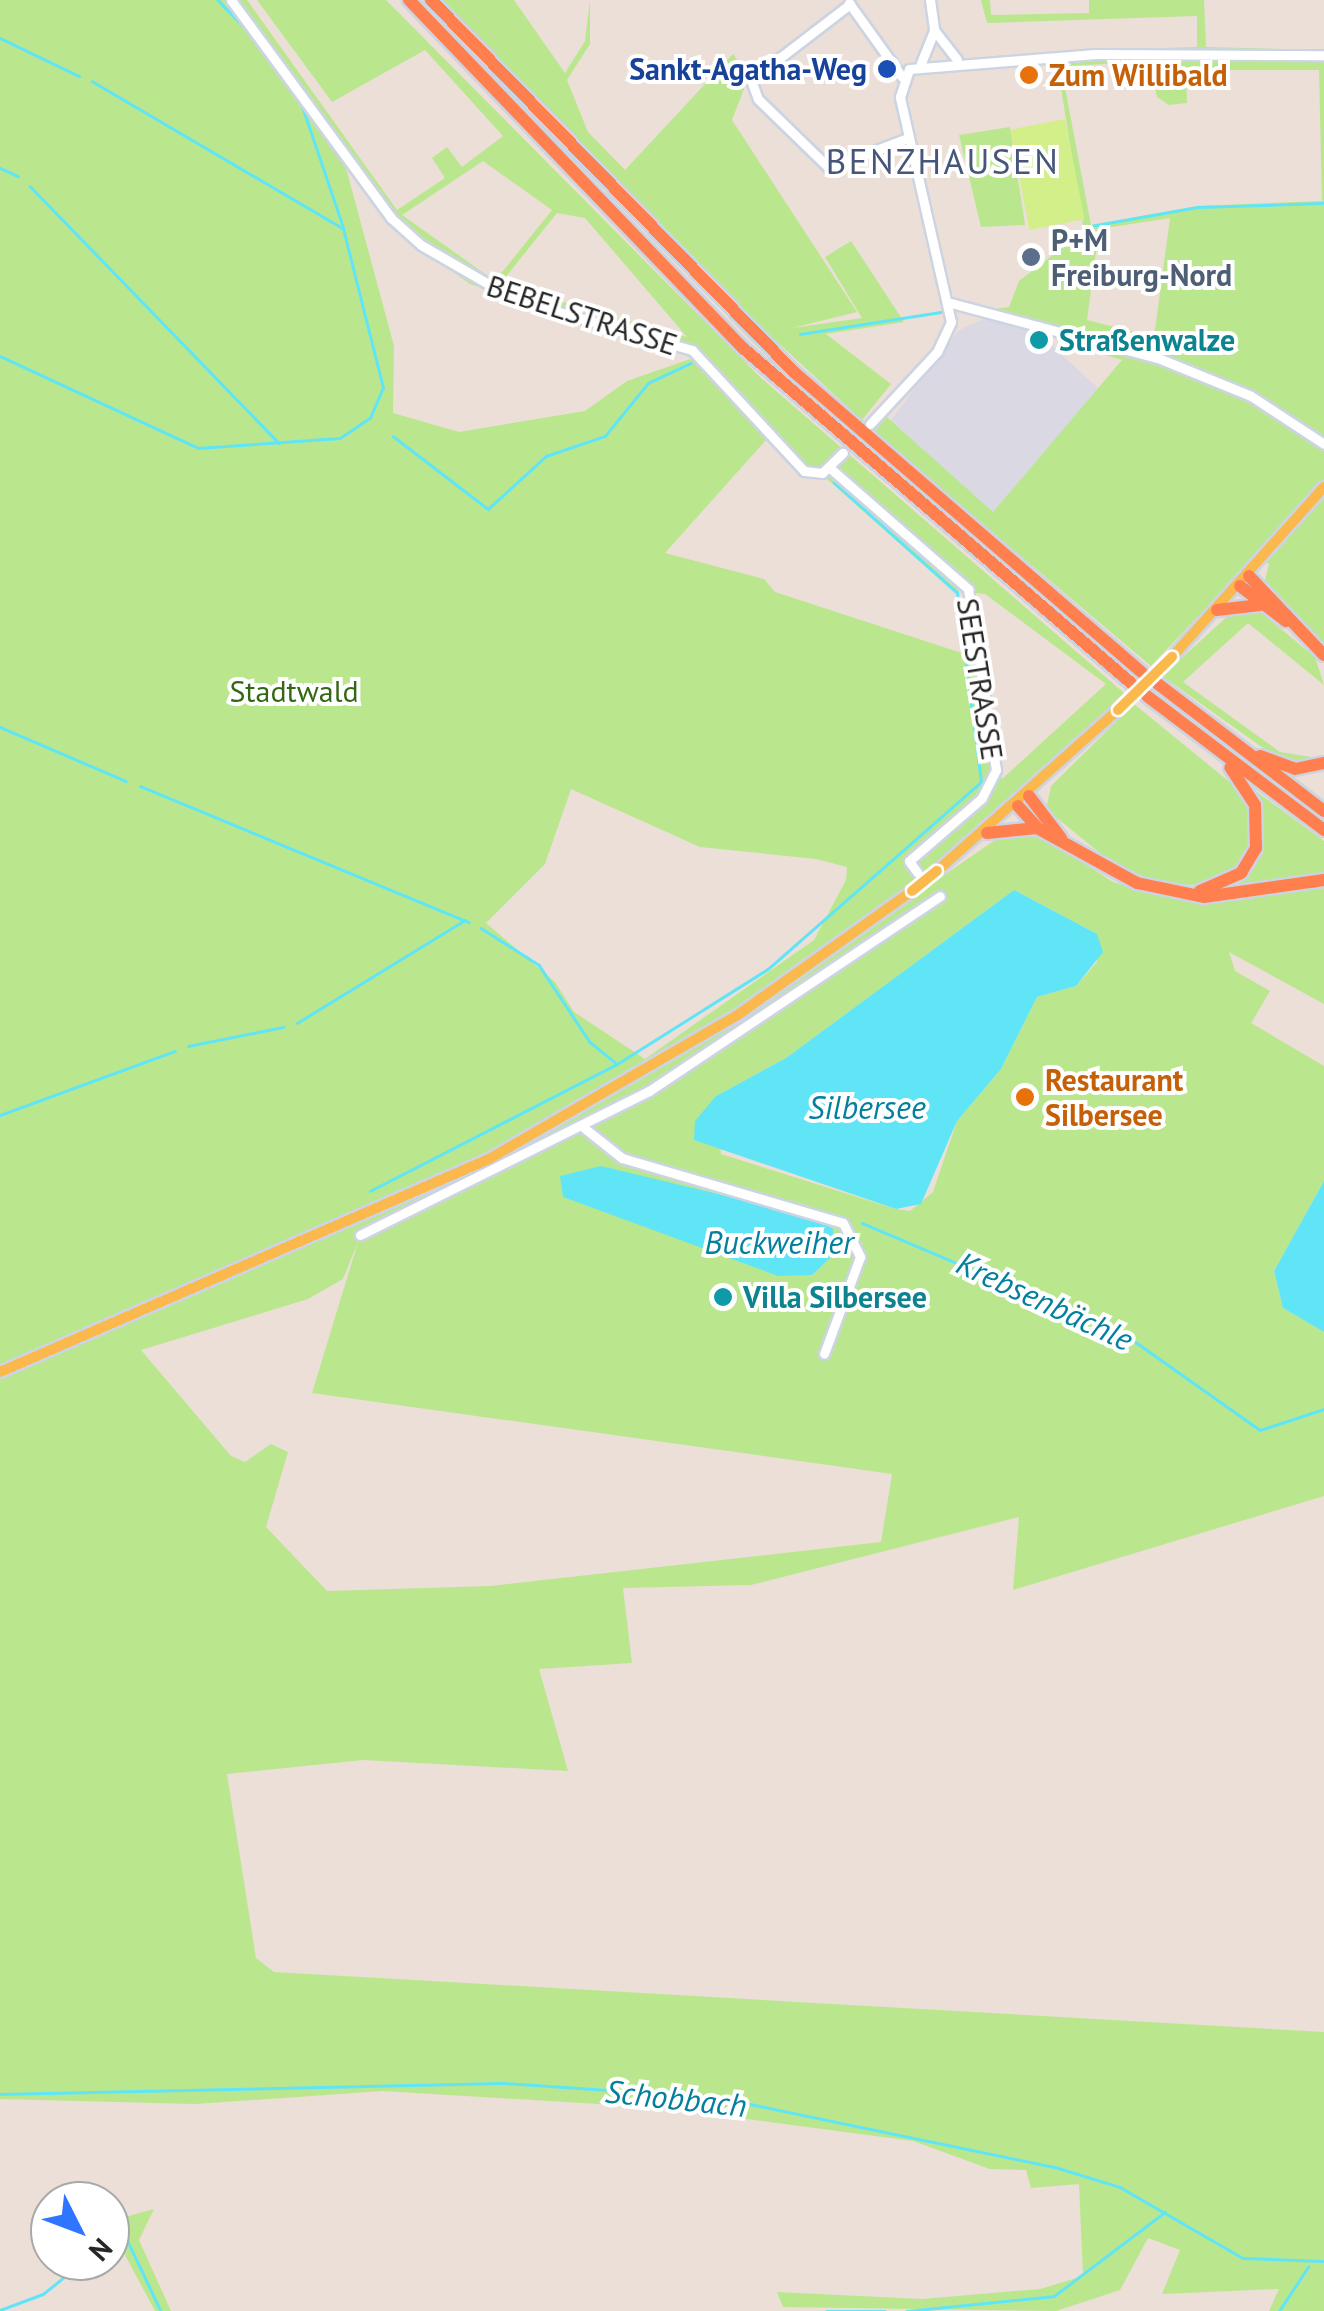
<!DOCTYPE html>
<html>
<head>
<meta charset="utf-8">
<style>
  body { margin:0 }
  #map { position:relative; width:1324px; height:2311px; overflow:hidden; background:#ebdfd7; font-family:"PT Sans",sans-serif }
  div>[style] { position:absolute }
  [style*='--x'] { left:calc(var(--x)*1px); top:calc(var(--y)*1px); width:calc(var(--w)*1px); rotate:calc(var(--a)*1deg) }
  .industrial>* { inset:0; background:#dad9e3 }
  .green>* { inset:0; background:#bae78e }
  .pitch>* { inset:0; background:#d3ef89; transform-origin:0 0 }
  .water>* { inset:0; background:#60e5f7 }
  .stream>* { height:2.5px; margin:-1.25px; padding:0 1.25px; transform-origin:1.25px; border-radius:1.25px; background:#60e5f7 }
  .roads { filter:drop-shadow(2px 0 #ccd4e2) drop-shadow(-2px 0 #ccd4e2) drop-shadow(0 2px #ccd4e2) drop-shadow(0 -2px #ccd4e2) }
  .minor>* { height:9px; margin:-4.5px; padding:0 4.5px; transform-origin:4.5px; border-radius:4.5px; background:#fff }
  .major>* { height:10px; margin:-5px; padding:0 5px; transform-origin:5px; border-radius:5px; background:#fab84d }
  .highway>* { height:12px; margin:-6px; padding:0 6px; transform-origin:6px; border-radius:6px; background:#ff804e }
  .bridges { filter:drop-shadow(2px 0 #fff) drop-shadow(-2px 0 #fff) drop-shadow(0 2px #fff) drop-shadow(0 -2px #fff) }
  .major-bridge>* { height:10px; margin:-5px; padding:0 5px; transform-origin:5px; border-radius:5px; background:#fab84d }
  .dots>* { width:28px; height:28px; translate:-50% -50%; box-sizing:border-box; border:5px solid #fff; border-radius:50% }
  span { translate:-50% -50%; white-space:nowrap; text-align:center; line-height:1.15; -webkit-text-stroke:8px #fff; paint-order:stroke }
  .transit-label { font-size:30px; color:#164399; font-weight:700 }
  .right { translate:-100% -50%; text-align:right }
  .food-label { font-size:30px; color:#c56008; font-weight:700 }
  .left { translate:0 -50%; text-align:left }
  .service-label { font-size:30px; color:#4e5e75; font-weight:700 }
  .street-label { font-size:30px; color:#272727 }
  .culture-label { font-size:30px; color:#0d838f; font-weight:700 }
  .park-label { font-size:30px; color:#326714 }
  .water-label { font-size:32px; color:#04809f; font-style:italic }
  .quarter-label { font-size:35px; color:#45567a; letter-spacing:2.5px }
  .north { position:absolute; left:30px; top:2181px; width:100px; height:100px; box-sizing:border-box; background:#fff; border:2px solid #a9a9a9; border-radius:50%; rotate:132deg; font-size:28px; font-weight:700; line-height:40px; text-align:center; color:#272727 }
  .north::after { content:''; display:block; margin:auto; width:35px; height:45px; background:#3075ff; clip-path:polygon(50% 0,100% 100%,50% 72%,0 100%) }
</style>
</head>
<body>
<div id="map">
  <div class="industrial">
    <i style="clip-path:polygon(988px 317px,1035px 330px,1100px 390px,992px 513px,891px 420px,959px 330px)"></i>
  </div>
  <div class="green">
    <i style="clip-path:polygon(evenodd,0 0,247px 0,397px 210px,445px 178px,432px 158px,447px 147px,462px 167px,503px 136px,425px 50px,332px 102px,257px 0,386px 0,761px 378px,1124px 693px,1016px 798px,908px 886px,915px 895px,1001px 836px,1037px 833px,1113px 882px,1165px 897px,1226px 900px,1324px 884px,1324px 1004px,1229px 952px,1235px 971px,1270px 991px,1251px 1023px,1324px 1066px,1324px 1181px,1274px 1271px,1283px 1308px,1324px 1332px,1324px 1496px,1013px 1590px,1019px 1517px,751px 1585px,623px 1588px,632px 1663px,539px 1669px,568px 1771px,363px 1760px,227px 1774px,256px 1958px,274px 1972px,1324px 2032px,1324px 2311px,1269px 2311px,1279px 2289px,1162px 2294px,1180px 2250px,1148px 2238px,1120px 2290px,1056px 2311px,783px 2307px,777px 2292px,922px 2299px,1040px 2289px,1083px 2276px,1079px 2184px,1031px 2188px,1026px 2170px,990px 2169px,913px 2141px,665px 2108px,383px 2091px,195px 2104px,0 2099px,0 0,483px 161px,552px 210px,495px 281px,402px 215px,483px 161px,0 0,346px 168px,397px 232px,470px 284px,693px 358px,627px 381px,585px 411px,459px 432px,393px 413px,394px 346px,346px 168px,0 0,557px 213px,585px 218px,687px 337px,500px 284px,557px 213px,0 0,766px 440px,799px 474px,827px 479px,952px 590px,985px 594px,1106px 684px,1002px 779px,971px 656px,775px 592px,764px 579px,665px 553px,766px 440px,0 0,571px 789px,700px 847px,816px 859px,847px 867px,846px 880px,814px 940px,645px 1059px,574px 1012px,555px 982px,486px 923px,545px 864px,571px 789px,0 0,1014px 890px,1097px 934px,1097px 962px,1076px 986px,1037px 997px,1001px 1069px,957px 1121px,933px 1192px,910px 1211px,896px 1209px,721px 1154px,716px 1096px,786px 1058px,1014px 890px,0 0,358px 1242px,312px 1393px,892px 1474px,881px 1542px,491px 1586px,327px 1591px,266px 1527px,288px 1452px,271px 1444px,245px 1462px,231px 1456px,141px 1350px,308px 1299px,343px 1279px,358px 1242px)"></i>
    <i style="clip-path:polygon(443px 0,514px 0,565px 73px,585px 41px,590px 0,590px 44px,567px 80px,588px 132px,625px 170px,733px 54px,749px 76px,732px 120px,857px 312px,792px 328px,862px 318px,825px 257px,851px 241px,904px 322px,826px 334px,891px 384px,862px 420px,713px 283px)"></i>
    <i style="clip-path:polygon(evenodd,981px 0,990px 0,991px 15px,1089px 13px,1089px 0,1204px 0,1206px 47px,1324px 50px,1324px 644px,1264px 584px,1269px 564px,1256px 555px,1151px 666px,874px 432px,887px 417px,993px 512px,1122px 360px,1076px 346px,1074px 330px,993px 309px,1009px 307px,1019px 281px,1084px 231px,1055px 51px,1197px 47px,1197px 16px,987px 23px,981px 0,1150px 62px,1157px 97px,1169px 105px,1187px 103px,1186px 70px,1319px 70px,1322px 201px,1198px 206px,1091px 225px,1061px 66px,1150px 62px,981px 0,1170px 218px,1154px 337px,1087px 320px,1099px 229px,1170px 218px)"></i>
    <i style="clip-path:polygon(1010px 127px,1025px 225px,981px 227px,959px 135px)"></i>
    <i style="clip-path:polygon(1258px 610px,1315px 657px,1324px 685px,1248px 623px,1183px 682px,1280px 752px,1324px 759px,1283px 762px,1162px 676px,1231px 613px)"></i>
    <i style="clip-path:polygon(1134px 704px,1248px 797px,1255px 837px,1244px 864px,1210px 886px,1160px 883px,1112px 863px,1046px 809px,1051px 786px)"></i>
    <i style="clip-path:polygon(1257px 792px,1324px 841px,1324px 877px,1223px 889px,1246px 873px,1261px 843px)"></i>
    <i style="clip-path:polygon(154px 2209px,139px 2240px,171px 2311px,155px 2311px,119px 2244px,110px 2250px,110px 2228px,121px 2218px)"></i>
  </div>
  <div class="pitch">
    <i style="left:1065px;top:119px;width:102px;height:56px;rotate:79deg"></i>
  </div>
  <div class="water">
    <i style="clip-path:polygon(1014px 890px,1097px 934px,1103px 952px,1076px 986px,1037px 997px,1001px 1069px,957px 1121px,921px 1204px,896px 1209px,694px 1140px,695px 1121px,716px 1096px,786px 1058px)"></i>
    <i style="clip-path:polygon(601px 1166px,810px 1216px,833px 1229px,833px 1255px,812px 1275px,778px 1276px,563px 1197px,560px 1176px)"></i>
    <i style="clip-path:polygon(1324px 1181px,1324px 1332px,1283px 1308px,1274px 1271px)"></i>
  </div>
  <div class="stream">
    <i style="--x:218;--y:0;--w:49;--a:45.8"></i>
    <i style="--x:0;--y:38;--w:88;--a:25.7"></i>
    <i style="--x:301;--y:102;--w:131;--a:71.3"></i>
    <i style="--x:0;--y:168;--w:20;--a:24"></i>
    <i style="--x:30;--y:186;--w:358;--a:45.9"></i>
    <i style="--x:1091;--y:226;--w:109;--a:-10.1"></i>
    <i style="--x:1198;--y:207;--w:125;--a:-1.8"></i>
    <i style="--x:800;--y:334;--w:142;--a:-8.9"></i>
    <i style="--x:0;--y:356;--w:218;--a:24.9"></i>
    <i style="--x:198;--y:448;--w:142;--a:-4"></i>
    <i style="--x:340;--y:438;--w:36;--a:-34"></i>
    <i style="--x:370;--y:418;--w:33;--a:-67"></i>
    <i style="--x:383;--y:388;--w:164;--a:-104.1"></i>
    <i style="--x:343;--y:229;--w:291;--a:-149.6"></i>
    <i style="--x:393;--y:436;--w:120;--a:37.5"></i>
    <i style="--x:488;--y:509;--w:79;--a:-42.4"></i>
    <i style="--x:546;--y:456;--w:62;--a:-18.7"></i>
    <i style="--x:605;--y:436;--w:68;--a:-50.9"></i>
    <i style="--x:648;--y:383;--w:47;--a:-24.9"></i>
    <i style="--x:0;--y:727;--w:137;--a:23.2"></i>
    <i style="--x:140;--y:786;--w:356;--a:22.5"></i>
    <i style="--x:481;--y:928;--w:69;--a:32.5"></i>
    <i style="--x:539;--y:965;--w:92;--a:56.5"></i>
    <i style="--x:590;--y:1042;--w:32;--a:39"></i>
    <i style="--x:297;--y:1023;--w:197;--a:-31.5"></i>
    <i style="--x:188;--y:1046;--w:97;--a:-11.3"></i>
    <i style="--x:0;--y:1115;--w:186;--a:-20.1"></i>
    <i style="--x:370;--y:1191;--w:278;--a:-27.2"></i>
    <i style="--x:617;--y:1064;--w:178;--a:-32.2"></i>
    <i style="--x:768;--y:969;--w:283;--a:-41.3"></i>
    <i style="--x:981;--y:782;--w:191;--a:-97.2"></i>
    <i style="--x:957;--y:593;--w:165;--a:-138.2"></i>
    <i style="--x:862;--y:1223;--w:283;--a:22.9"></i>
    <i style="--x:1123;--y:1333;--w:168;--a:35.3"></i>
    <i style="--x:1260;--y:1430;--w:67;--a:-18.2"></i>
    <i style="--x:0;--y:2094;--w:503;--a:-1.25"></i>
    <i style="--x:503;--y:2083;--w:213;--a:3.8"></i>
    <i style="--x:716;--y:2097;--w:346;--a:11.7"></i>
    <i style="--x:1055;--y:2167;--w:68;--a:17.1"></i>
    <i style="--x:1120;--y:2187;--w:142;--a:30"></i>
    <i style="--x:1243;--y:2258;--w:81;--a:2.1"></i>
    <i style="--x:110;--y:2241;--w:16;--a:-38"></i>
    <i style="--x:123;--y:2231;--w:89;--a:64.6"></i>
    <i style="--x:0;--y:2310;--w:46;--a:-20.4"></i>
    <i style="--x:43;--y:2294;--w:53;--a:-38.8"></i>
    <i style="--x:827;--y:2311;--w:58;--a:0"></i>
    <i style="--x:907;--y:2311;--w:148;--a:-5.8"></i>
    <i style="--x:1054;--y:2296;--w:139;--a:-37.1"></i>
    <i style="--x:1279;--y:2311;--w:53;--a:-56.6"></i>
  </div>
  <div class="roads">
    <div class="minor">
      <i style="--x:231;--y:0;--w:270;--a:53.7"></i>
      <i style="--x:391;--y:218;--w:40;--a:42"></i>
      <i style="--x:421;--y:245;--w:108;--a:30.1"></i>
      <i style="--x:514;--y:299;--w:185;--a:16"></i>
      <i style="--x:692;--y:350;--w:165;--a:47.2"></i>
      <i style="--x:804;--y:471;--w:18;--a:6"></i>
      <i style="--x:822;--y:473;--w:29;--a:-44"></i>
      <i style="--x:930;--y:0;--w:30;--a:82"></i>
      <i style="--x:934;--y:30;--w:37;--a:52"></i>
      <i style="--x:849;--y:3;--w:91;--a:54.4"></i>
      <i style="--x:850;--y:4;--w:125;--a:142.5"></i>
      <i style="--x:751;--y:80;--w:20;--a:70"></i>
      <i style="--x:758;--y:99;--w:99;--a:44.2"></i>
      <i style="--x:829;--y:168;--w:85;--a:-20.8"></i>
      <i style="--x:921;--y:63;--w:35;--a:-68"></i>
      <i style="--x:951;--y:303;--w:214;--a:14.9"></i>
      <i style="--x:1158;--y:358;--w:100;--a:22.2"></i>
      <i style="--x:1251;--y:396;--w:87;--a:33.3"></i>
      <i style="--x:870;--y:424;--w:98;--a:-47.1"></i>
      <i style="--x:937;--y:352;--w:33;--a:-65"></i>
      <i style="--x:951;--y:322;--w:231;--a:-102.8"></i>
      <i style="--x:900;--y:97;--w:29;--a:-72"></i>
      <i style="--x:909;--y:69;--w:187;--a:-4.6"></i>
      <i style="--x:1095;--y:54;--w:229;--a:0.3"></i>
      <i style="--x:830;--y:468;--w:184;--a:41.2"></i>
      <i style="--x:968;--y:589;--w:183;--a:81.2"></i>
      <i style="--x:996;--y:770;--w:31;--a:117"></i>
      <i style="--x:982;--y:798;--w:96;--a:139.2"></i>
      <i style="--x:909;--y:861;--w:14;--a:54"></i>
      <i style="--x:583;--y:1127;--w:50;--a:38.5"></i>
      <i style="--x:622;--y:1158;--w:230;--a:16.4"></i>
      <i style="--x:843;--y:1223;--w:38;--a:63"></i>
      <i style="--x:860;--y:1257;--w:103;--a:110.4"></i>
      <i style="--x:360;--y:1235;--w:323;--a:-26.5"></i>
      <i style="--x:649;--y:1091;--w:350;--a:-33.8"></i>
    </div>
    <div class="major">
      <i style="--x:1172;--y:657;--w:228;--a:-48.2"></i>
      <i style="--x:937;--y:871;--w:242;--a:-41.7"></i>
      <i style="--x:0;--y:1372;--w:533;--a:-23.54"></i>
      <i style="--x:489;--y:1159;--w:289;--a:-30.1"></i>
      <i style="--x:739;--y:1014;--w:212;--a:-35.4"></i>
    </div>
    <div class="highway">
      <i style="--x:409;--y:0;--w:482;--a:46.2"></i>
      <i style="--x:743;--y:348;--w:513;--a:40.81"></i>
      <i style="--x:431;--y:0;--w:521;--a:45.7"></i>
      <i style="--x:795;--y:373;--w:458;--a:40.8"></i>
      <i style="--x:1249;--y:576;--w:109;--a:46.5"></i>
      <i style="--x:1240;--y:586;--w:58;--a:37.3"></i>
      <i style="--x:1217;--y:610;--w:43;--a:-6.6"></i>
      <i style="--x:1158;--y:684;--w:209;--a:37.4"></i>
      <i style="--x:1147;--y:696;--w:222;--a:37.1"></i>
      <i style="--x:1260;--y:756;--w:37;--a:20"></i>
      <i style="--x:1295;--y:769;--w:30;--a:-12"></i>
      <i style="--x:1029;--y:796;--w:53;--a:52.7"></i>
      <i style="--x:1018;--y:806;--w:27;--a:48"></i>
      <i style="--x:987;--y:833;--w:50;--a:-5.7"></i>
      <i style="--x:1037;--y:828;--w:114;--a:28.8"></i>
      <i style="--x:1137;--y:883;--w:68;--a:11.8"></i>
      <i style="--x:1204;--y:897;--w:121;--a:-8.1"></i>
      <i style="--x:1200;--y:891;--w:45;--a:-23.7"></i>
      <i style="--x:1241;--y:873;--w:29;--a:-59"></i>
      <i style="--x:1256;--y:848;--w:43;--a:-91.3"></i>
      <i style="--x:1255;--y:805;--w:45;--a:-123.3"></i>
    </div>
  </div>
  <div class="bridges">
    <div class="major-bridge">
      <i style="--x:1118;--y:710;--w:76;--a:-44.5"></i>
      <i style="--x:912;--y:891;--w:32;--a:-39"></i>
    </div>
  </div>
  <div class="dots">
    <i style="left:887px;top:69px;background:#1a4fb4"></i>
    <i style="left:1029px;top:75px;background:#e8710a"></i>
    <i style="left:1031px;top:257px;background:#5c6f8a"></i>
    <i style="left:1039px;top:340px;background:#0f9aa8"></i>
    <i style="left:1025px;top:1097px;background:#e8710a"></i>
    <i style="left:723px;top:1297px;background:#0f9aa8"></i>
  </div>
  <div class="transit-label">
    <span class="right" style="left:867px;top:69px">Sankt-Agatha-Weg</span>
  </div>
  <div class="food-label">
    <span class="left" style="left:1049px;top:75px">Zum Willibald</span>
    <span class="left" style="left:1045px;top:1097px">Restaurant<br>Silbersee</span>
  </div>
  <div class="service-label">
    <span class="left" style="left:1051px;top:257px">P+M<br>Freiburg-Nord</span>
  </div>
  <div class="street-label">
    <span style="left:582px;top:315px;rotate:18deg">BEBELSTRASSE</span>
    <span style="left:980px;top:679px;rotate:81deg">SEESTRASSE</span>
  </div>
  <div class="culture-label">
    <span class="left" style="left:1059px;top:340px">Straßenwalze</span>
    <span class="left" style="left:743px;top:1297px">Villa Silbersee</span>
  </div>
  <div class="park-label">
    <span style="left:294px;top:691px">Stadtwald</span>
  </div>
  <div class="water-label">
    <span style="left:867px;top:1107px">Silbersee</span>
    <span style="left:779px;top:1242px">Buckweiher</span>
    <span style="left:1045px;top:1301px;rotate:25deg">Krebsenbächle</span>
    <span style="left:676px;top:2098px;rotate:6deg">Schobbach</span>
  </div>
  <div class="quarter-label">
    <span style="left:943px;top:161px">BENZHAUSEN</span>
  </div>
  <div class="north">N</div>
</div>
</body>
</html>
